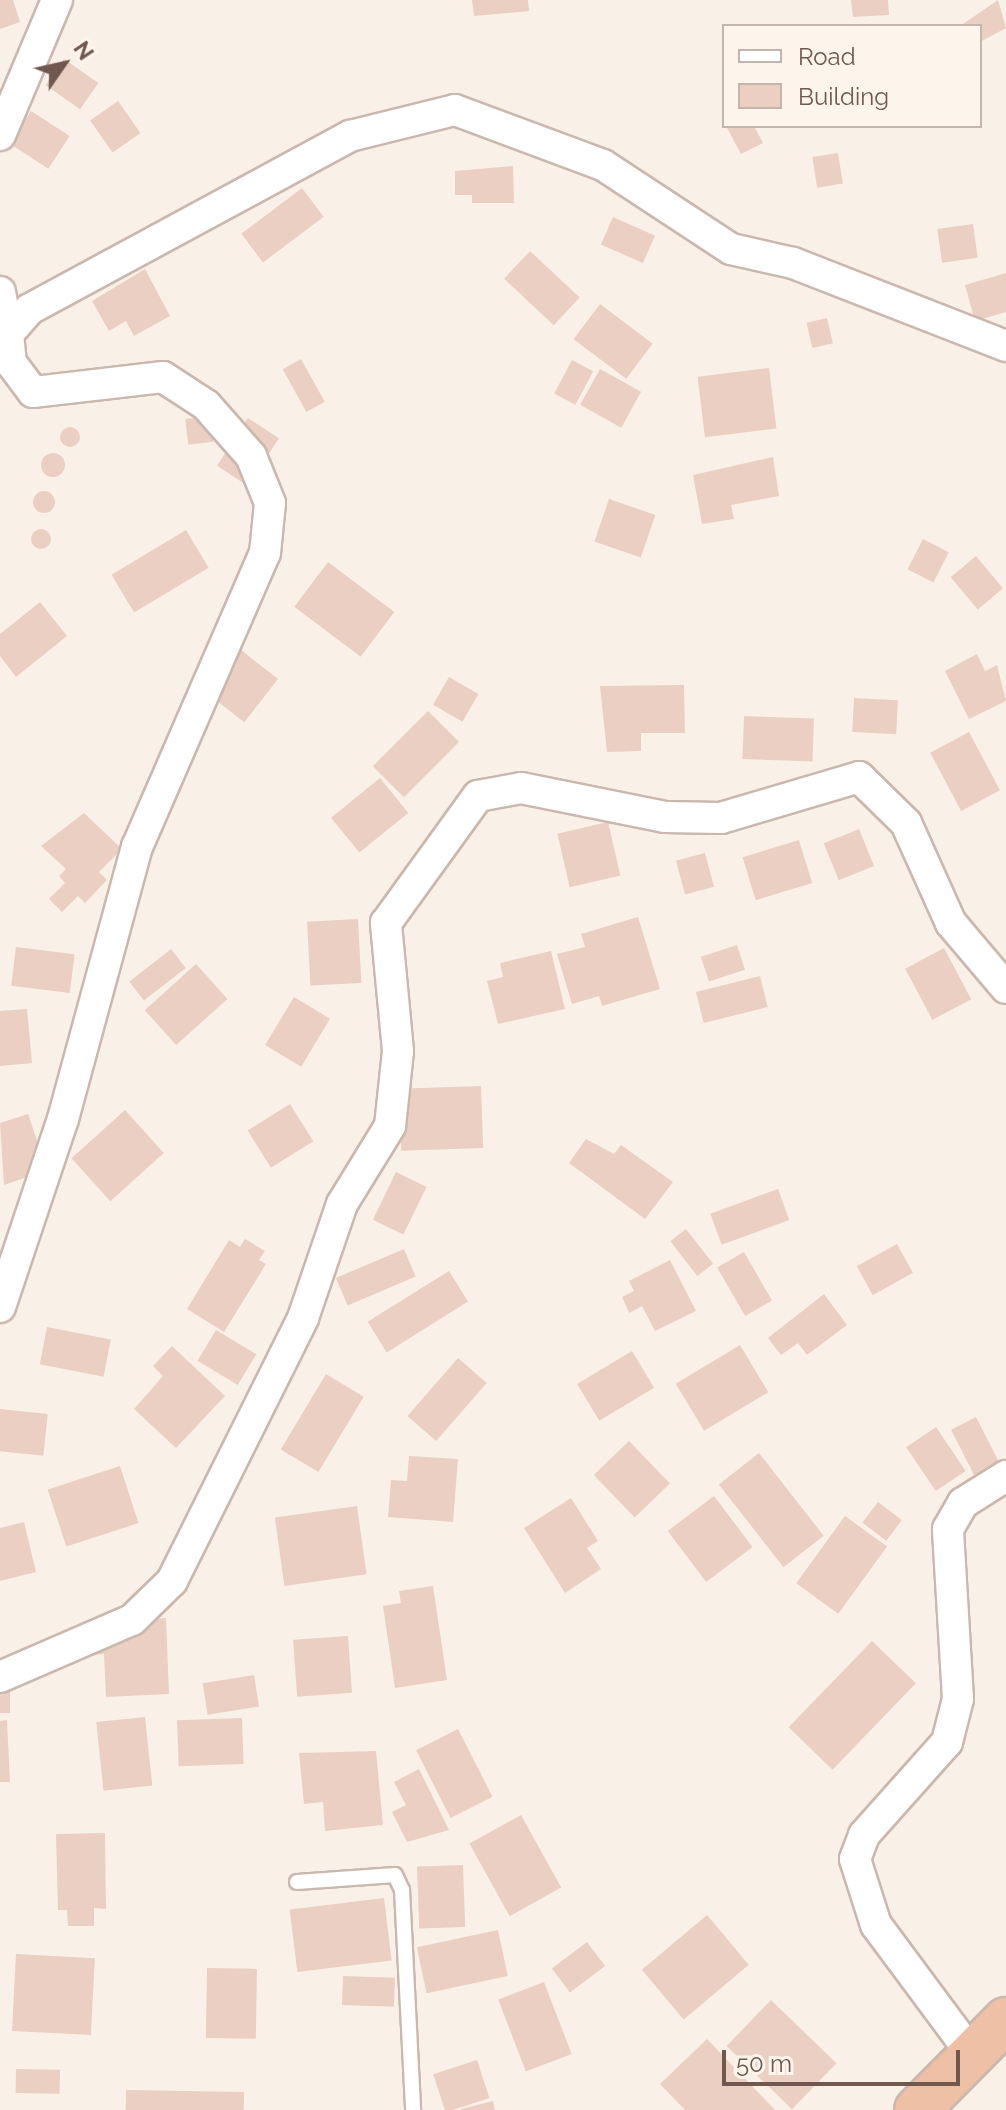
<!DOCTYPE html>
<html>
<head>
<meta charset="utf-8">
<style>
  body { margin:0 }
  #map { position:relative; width:1006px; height:2110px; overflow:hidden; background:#f9f1e7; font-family:Raleway,sans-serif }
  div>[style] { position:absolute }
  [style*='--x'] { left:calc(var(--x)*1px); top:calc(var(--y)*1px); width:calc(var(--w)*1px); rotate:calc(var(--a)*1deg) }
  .building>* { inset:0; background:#ebcfc2; transform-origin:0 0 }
  .round { border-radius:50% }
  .roads { filter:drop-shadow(2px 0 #cab8ae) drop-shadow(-2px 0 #cab8ae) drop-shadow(0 2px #cab8ae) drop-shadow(0 -2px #cab8ae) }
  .service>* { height:14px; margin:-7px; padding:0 7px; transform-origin:7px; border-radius:7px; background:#fff }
  .minor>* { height:30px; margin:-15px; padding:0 15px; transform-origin:15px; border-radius:15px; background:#fff }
  .trunk>* { height:44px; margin:-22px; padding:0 22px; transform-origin:22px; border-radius:22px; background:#eec0a6 }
  span { translate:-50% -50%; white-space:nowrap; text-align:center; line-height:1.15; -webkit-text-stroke:7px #fdf5ec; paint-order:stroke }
  .legend { position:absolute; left:722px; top:24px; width:260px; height:104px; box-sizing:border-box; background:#fdf5ec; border:2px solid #c5b6ad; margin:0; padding:10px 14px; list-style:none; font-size:24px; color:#70584f }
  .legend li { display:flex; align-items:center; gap:16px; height:40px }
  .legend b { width:40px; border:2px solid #c5b6ad }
  .north { position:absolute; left:24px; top:24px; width:80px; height:80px; -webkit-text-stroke:6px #fdf5ec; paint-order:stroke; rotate:56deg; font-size:22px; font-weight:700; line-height:32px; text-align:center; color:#70584f }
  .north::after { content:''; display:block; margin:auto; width:28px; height:36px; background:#70584f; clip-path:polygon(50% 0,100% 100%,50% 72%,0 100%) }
  .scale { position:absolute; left:722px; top:2050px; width:238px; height:36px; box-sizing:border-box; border:4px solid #70584f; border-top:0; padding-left:10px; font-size:24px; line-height:28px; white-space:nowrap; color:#70584f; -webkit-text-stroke:6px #fdf5ec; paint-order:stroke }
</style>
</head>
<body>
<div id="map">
  <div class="building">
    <i style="clip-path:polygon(0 0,13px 0,20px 22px,0 29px)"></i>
    <i style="clip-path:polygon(472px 0,528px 0,529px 11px,474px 16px)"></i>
    <i style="clip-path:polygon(851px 0,888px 0,889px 15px,853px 17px)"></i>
    <i style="clip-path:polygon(998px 0,1006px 28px,980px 42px,980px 26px,960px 26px)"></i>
    <i style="left:64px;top:59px;width:42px;height:32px;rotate:35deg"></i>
    <i style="left:118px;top:101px;width:39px;height:34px;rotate:55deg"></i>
    <i style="left:31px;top:111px;width:46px;height:39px;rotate:33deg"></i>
    <i style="clip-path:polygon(726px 126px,754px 126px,763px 143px,741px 154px)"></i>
    <i style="left:838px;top:153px;width:31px;height:26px;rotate:81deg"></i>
    <i style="clip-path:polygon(513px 166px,514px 203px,472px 203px,472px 195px,455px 195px,455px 171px)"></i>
    <i style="left:302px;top:188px;width:36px;height:76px;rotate:53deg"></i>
    <i style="left:613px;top:217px;width:46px;height:30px;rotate:24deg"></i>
    <i style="left:973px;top:224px;width:34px;height:36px;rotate:82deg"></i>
    <i style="left:530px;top:251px;width:68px;height:38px;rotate:43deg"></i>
    <i style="clip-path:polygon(145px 269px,170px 316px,134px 336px,126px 321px,109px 331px,92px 301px)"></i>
    <i style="clip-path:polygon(1006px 273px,1006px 312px,975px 321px,965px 285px)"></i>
    <i style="left:600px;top:304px;width:66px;height:44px;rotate:37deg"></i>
    <i style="left:827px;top:318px;width:26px;height:21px;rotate:77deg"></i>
    <i style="left:301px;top:359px;width:49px;height:21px;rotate:61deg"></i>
    <i style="left:572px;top:360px;width:24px;height:38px;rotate:28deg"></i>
    <i style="left:769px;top:368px;width:61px;height:72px;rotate:83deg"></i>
    <i style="left:600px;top:369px;width:47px;height:41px;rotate:29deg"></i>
    <i style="left:210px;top:416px;width:26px;height:25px;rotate:83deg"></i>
    <i style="left:248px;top:418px;width:37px;height:57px;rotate:33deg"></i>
    <i class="round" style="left:60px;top:427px;width:20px;height:20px"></i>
    <i class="round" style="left:41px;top:453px;width:24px;height:24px"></i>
    <i style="clip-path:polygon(773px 457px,779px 496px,731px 505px,734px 519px,702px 524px,693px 475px)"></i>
    <i class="round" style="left:33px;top:491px;width:22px;height:22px"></i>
    <i style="left:609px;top:499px;width:49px;height:45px;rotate:19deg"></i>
    <i class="round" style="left:31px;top:529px;width:20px;height:20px"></i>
    <i style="left:186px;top:530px;width:44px;height:87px;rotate:59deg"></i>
    <i style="left:923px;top:539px;width:29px;height:34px;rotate:27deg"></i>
    <i style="left:976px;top:556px;width:42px;height:33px;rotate:50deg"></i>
    <i style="left:328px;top:562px;width:83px;height:56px;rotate:37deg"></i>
    <i style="clip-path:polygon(40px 602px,67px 636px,16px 677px,0 656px,0 634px)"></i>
    <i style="left:241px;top:650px;width:47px;height:55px;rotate:38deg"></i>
    <i style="clip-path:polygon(977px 654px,985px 671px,997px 665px,1006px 701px,969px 719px,945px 671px)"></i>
    <i style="left:449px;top:677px;width:34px;height:32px;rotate:30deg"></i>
    <i style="clip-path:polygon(684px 685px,685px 733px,641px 733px,641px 751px,607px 752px,600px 686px)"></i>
    <i style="left:854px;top:698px;width:44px;height:34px;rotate:3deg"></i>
    <i style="left:428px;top:711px;width:44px;height:78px;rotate:45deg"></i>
    <i style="left:744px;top:716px;width:70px;height:43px;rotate:2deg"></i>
    <i style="left:969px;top:732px;width:66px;height:44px;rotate:62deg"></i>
    <i style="left:380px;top:778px;width:45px;height:63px;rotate:51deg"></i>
    <i style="clip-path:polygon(84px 813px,122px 849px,99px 872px,107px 880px,85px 903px,78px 896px,62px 912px,49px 899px,65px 883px,59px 876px,66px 869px,41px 846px)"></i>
    <i style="left:608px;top:822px;width:55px;height:52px;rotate:77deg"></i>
    <i style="left:859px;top:829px;width:40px;height:38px;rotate:68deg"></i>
    <i style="left:799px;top:840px;width:45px;height:59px;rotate:73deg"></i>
    <i style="left:705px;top:853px;width:35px;height:30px;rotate:75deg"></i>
    <i style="clip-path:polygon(638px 917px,660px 989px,602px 1006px,599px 996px,572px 1004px,557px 954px,585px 947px,581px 934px)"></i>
    <i style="left:358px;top:919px;width:64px;height:51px;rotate:87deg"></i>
    <i style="left:737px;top:945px;width:26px;height:38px;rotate:72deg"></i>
    <i style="left:16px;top:947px;width:59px;height:39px;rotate:7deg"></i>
    <i style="left:944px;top:948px;width:58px;height:44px;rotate:62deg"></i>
    <i style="left:171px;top:949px;width:24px;height:53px;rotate:52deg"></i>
    <i style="clip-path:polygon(551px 951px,565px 1009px,498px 1024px,487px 981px,503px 977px,500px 963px)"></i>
    <i style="left:196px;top:964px;width:47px;height:69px;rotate:48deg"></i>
    <i style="left:760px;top:976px;width:32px;height:66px;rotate:76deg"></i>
    <i style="left:294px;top:997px;width:42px;height:56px;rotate:31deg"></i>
    <i style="clip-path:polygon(27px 1009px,32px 1063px,0 1066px,0 1011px)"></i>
    <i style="left:481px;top:1086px;width:62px;height:82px;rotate:88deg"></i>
    <i style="left:290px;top:1104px;width:44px;height:50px;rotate:58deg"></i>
    <i style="left:125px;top:1110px;width:58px;height:72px;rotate:48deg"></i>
    <i style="clip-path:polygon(28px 1114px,47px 1170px,4px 1185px,0 1123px)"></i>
    <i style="clip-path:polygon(586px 1139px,614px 1154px,621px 1145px,673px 1182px,645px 1219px,569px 1163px)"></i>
    <i style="left:396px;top:1172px;width:34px;height:53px;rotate:26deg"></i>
    <i style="left:778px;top:1189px;width:33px;height:72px;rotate:70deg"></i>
    <i style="left:686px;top:1229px;width:44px;height:20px;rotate:52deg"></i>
    <i style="clip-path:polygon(245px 1239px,265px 1251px,259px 1260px,266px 1264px,224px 1332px,187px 1309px,229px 1240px,240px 1247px)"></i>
    <i style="left:897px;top:1244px;width:33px;height:46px;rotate:61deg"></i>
    <i style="left:404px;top:1249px;width:30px;height:74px;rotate:67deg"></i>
    <i style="left:744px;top:1252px;width:56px;height:31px;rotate:60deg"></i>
    <i style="clip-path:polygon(670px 1260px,696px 1311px,655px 1331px,642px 1306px,629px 1313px,622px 1297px,634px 1291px,629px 1281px)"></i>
    <i style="left:449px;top:1271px;width:36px;height:96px;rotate:58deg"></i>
    <i style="clip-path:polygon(824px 1294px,847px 1325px,807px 1355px,798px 1343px,781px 1355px,768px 1338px)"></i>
    <i style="left:47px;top:1327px;width:65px;height:38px;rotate:11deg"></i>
    <i style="left:216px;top:1330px;width:47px;height:36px;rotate:31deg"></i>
    <i style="left:740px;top:1345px;width:55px;height:75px;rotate:59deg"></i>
    <i style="clip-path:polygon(172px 1346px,225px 1396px,176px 1448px,134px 1409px,163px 1376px,153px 1366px)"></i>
    <i style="left:632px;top:1351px;width:43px;height:64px;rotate:59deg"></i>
    <i style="left:458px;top:1358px;width:38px;height:77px;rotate:41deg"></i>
    <i style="left:326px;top:1374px;width:44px;height:88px;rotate:31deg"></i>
    <i style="left:0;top:1409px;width:48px;height:42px;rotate:6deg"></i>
    <i style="left:976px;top:1417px;width:51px;height:28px;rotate:63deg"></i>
    <i style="left:936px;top:1427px;width:53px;height:36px;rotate:56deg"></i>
    <i style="left:629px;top:1441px;width:59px;height:49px;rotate:46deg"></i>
    <i style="left:759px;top:1453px;width:105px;height:51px;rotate:52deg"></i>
    <i style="clip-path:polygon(409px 1456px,458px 1459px,453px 1522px,388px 1517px,391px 1480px,407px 1481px)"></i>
    <i style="left:120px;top:1466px;width:60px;height:76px;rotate:72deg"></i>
    <i style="left:714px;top:1496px;width:64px;height:58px;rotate:53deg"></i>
    <i style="clip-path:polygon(571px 1498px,598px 1541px,587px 1548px,601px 1569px,565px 1593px,524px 1528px)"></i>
    <i style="left:878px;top:1502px;width:30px;height:26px;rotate:37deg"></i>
    <i style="left:357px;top:1506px;width:69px;height:83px;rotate:82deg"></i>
    <i style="left:845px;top:1516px;width:52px;height:83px;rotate:36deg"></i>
    <i style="clip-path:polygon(24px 1522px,36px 1572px,0 1581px,0 1528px)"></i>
    <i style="clip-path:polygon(433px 1586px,447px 1680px,395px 1688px,383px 1606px,401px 1603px,399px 1591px)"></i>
    <i style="clip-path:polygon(166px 1618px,169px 1694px,106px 1697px,104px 1654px,85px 1655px,102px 1622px)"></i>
    <i style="left:348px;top:1636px;width:57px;height:55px;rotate:86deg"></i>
    <i style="left:872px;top:1641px;width:61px;height:120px;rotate:44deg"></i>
    <i style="left:0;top:1660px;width:10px;height:53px"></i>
    <i style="left:254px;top:1675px;width:32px;height:52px;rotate:81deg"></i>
    <i style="left:145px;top:1717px;width:69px;height:49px;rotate:84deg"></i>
    <i style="left:242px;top:1718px;width:46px;height:65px;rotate:88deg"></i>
    <i style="clip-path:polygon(7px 1720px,10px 1782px,0 1782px,0 1721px)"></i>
    <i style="left:458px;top:1729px;width:76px;height:47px;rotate:63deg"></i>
    <i style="clip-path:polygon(376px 1751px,383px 1825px,325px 1831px,323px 1802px,304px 1804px,299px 1753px)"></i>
    <i style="clip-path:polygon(419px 1769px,449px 1830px,407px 1842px,392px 1812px,406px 1805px,394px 1782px)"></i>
    <i style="left:521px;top:1815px;width:83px;height:59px;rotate:61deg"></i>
    <i style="clip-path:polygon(105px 1833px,106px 1909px,94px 1908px,94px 1926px,68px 1926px,67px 1910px,58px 1910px,56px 1834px)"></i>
    <i style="left:463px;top:1865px;width:62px;height:46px;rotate:88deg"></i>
    <i style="left:384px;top:1898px;width:63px;height:95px;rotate:83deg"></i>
    <i style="left:707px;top:1915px;width:65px;height:85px;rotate:50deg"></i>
    <i style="left:498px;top:1930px;width:47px;height:83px;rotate:78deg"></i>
    <i style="left:587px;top:1942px;width:30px;height:44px;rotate:53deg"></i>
    <i style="left:16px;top:1954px;width:79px;height:77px;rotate:3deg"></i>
    <i style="left:207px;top:1968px;width:50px;height:70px;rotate:1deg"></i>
    <i style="left:343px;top:1976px;width:52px;height:29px;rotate:2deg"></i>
    <i style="left:544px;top:1982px;width:77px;height:49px;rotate:69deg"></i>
    <i style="left:771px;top:2000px;width:91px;height:64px;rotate:44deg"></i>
    <i style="clip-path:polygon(707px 2039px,775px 2110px,685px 2110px,660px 2084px)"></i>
    <i style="left:477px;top:2060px;width:40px;height:46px;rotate:72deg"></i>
    <i style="left:16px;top:2069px;width:44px;height:24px;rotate:1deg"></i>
    <i style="left:126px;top:2090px;width:118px;height:20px;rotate:1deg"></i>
    <i style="clip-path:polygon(493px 2101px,495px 2110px,461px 2110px,461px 2109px)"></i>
  </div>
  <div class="roads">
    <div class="service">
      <i style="--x:297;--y:1882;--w:98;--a:-4.1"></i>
      <i style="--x:395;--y:1875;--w:17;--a:65"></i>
      <i style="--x:402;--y:1890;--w:220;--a:87.1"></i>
    </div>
    <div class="minor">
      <i style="--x:0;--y:135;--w:147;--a:-67.1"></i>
      <i style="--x:0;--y:292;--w:43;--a:79.2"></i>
      <i style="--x:0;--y:1307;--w:198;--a:-71.5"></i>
      <i style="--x:63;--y:1119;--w:282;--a:-74.8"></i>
      <i style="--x:137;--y:847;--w:321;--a:-66.5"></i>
      <i style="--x:265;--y:553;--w:50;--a:-84.3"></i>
      <i style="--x:270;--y:503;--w:51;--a:-112"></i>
      <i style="--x:251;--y:456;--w:68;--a:-131.4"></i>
      <i style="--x:206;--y:405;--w:51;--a:-146.9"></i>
      <i style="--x:163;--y:377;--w:131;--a:173.4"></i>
      <i style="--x:33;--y:392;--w:36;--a:-127"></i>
      <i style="--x:11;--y:363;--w:29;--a:-96"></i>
      <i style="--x:8;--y:334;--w:33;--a:-49"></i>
      <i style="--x:30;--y:309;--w:364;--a:-28.4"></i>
      <i style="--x:350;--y:136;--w:108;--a:-13.9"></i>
      <i style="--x:455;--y:110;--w:158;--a:20.4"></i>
      <i style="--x:603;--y:165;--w:153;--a:33.3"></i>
      <i style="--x:731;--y:249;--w:64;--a:12.7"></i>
      <i style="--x:793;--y:263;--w:229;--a:21.3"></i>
      <i style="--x:0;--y:1677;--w:144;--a:-23.4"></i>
      <i style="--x:132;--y:1620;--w:56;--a:-44.3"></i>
      <i style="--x:172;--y:1581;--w:294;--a:-63.5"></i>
      <i style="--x:303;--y:1318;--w:120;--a:-71.1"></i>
      <i style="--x:342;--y:1204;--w:92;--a:-58.4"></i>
      <i style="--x:390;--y:1126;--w:75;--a:-83.9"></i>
      <i style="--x:398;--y:1051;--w:129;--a:-95.4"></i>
      <i style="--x:386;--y:923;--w:157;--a:-54.1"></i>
      <i style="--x:478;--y:796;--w:44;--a:-10.5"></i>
      <i style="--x:521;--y:788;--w:147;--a:11.4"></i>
      <i style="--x:665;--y:817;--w:56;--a:1"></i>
      <i style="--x:721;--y:818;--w:144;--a:-16.5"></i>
      <i style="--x:859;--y:777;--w:66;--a:44.4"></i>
      <i style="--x:906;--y:823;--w:110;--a:65.8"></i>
      <i style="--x:951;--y:923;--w:85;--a:49.8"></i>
      <i style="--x:969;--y:2050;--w:156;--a:-126.6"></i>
      <i style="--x:876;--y:1925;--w:69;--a:-107.7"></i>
      <i style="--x:855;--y:1859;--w:26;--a:-69"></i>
      <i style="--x:864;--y:1835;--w:125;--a:-48.3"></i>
      <i style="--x:947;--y:1742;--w:44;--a:-75.7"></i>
      <i style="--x:958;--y:1699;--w:170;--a:-93.4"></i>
      <i style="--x:948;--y:1529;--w:30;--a:-60"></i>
      <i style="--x:963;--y:1503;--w:51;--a:-32.1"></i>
    </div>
    <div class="trunk">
      <i style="--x:917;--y:2110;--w:127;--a:-45.3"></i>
    </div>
  </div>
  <ul class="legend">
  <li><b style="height:10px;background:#fff"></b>Road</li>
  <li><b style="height:22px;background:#ebcfc2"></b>Building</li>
  </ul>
  <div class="north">N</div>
  <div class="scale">50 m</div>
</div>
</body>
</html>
